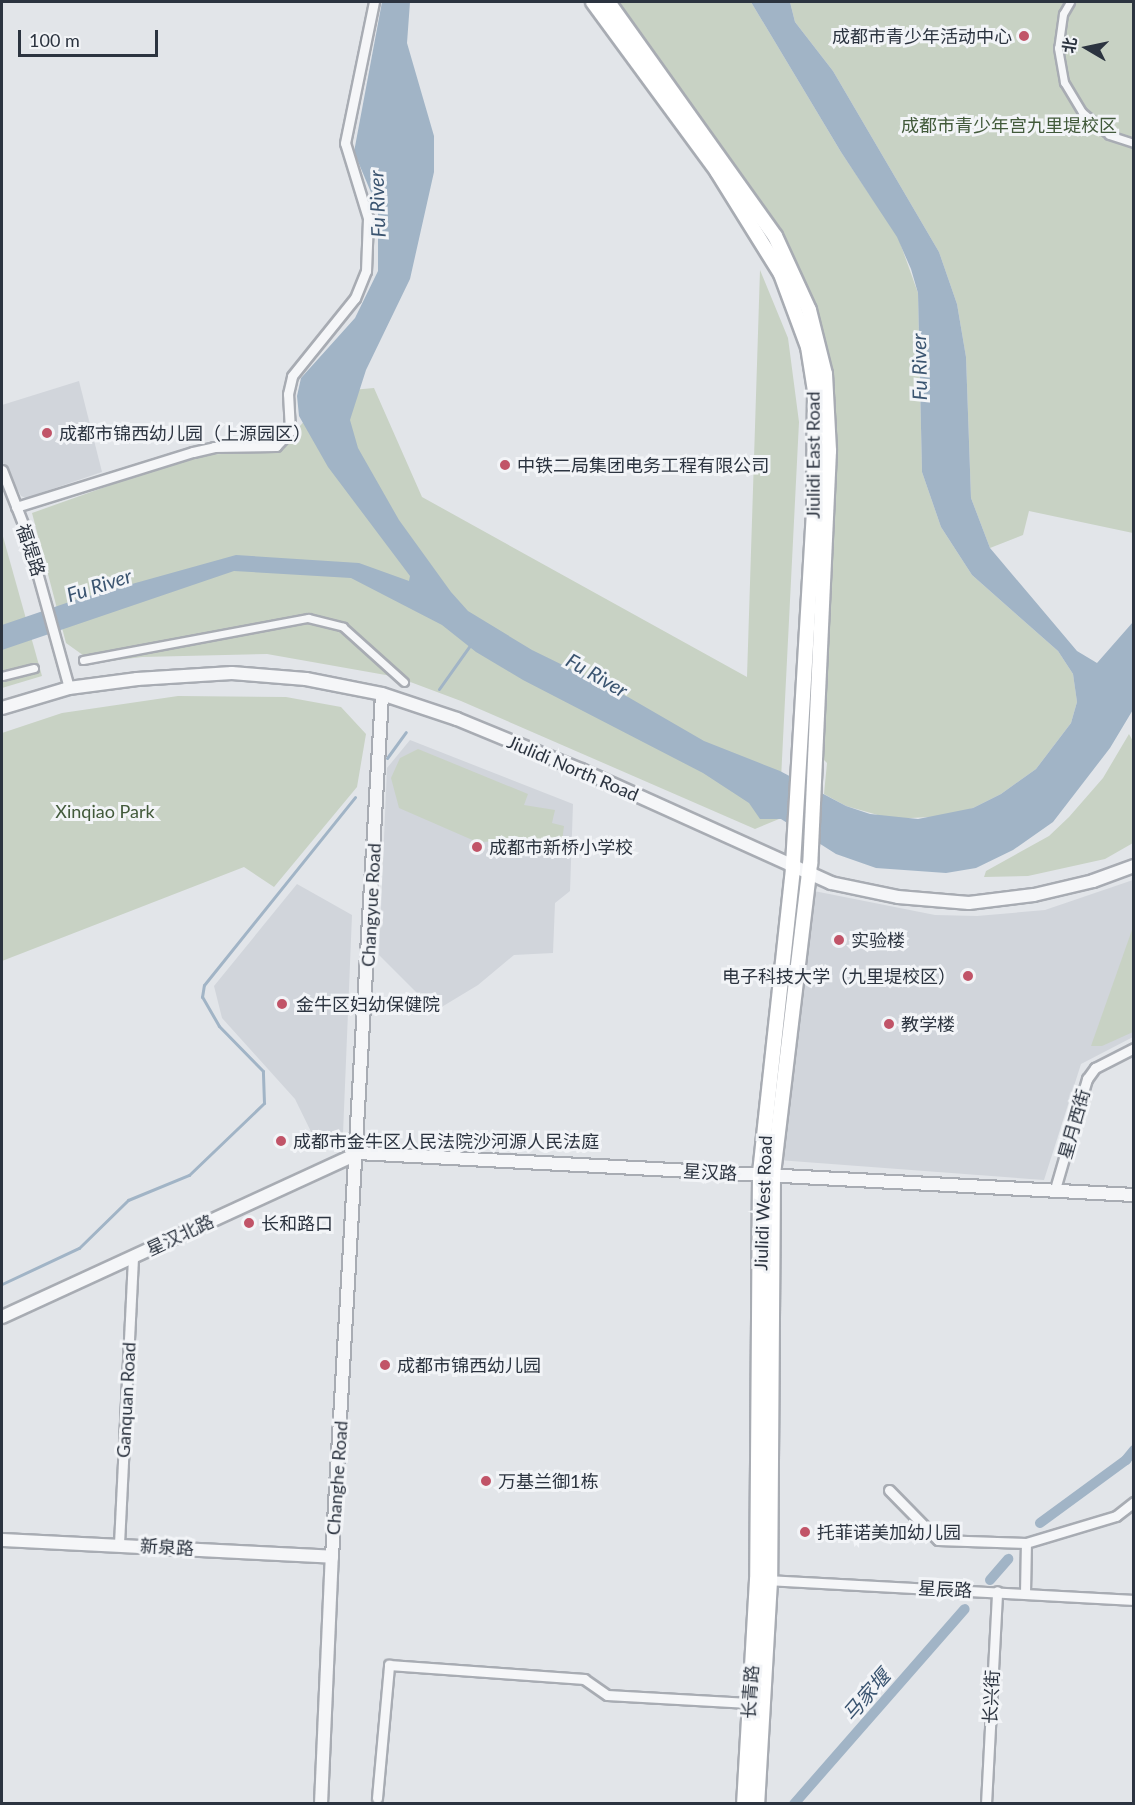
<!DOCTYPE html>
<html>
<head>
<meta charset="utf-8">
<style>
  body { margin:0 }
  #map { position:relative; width:1135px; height:1805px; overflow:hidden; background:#e2e5e9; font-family:Lato,"Noto Sans SC",sans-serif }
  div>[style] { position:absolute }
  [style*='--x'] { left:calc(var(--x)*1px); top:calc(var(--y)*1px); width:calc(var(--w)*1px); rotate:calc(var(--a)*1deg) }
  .built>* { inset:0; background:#d1d5db }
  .green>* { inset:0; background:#c8d2c4 }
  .water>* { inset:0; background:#a1b4c6 }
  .stream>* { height:3px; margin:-1.5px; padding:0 1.5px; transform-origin:1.5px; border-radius:1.5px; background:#a1b4c6 }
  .canal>* { height:10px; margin:-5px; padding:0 5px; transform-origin:5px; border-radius:5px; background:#a1b4c6 }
  .roads { filter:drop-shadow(2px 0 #a8acb3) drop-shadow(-2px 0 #a8acb3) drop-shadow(0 2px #a8acb3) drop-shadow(0 -2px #a8acb3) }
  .pedestrian>* { height:7px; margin:-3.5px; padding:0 3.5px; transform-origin:3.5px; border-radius:3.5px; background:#f5f6f8 }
  .minor>* { height:9px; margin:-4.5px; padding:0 4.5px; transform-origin:4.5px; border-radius:4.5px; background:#f5f6f8 }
  .tertiary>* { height:12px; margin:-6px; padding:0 6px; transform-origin:6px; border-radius:6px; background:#f5f6f8 }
  .secondary>* { height:14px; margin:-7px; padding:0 7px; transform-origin:7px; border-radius:7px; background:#fff }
  .dots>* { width:16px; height:16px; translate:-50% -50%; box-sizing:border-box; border:3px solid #f2f4f7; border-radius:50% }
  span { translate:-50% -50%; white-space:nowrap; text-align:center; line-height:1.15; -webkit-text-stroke:6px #f2f4f7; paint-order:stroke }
  .poi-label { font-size:18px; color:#2c3440 }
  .right { translate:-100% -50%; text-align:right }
  .left { translate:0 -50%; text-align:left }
  .park-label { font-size:18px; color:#425a3b }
  .street-label { font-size:18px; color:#2c3440 }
  .water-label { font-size:20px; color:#3a5470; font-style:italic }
  .frame { position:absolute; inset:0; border:3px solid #2c3440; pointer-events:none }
  .north { position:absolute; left:1057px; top:18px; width:60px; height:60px; -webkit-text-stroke:4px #f2f4f7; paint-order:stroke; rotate:279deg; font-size:16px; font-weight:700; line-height:24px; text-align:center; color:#2c3440 }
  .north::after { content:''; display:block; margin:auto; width:21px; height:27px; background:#2c3440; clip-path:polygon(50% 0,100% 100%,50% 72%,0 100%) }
  .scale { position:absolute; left:18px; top:30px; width:140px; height:27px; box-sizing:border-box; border:3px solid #2c3440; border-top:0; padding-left:8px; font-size:18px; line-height:21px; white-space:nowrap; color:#2c3440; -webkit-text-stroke:4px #f2f4f7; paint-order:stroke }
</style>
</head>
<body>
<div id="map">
  <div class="built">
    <i style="clip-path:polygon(79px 381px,102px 472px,26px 498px,21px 496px,2px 461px,2px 405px)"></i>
    <i style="clip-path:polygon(410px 740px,573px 804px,570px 891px,555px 903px,553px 953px,514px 955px,478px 985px,435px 1011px,379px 955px,387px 768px)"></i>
    <i style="clip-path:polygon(1133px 880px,1133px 1037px,1081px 1064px,1044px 1180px,778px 1160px,814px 891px,935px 915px,977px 916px,1045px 910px)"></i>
    <i style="clip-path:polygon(297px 884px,352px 915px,343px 1134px,317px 1144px,295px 1099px,222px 1018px,214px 986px)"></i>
  </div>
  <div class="green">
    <i style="clip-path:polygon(614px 2px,751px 2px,841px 152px,898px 237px,918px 293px,922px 472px,941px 527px,972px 575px,1058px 651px,1073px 674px,1077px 702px,1071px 723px,1036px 769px,1001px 794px,973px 808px,948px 816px,892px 819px,846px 806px,824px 794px,827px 763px,819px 755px,836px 405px,818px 324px,789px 244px)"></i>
    <i style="clip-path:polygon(790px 2px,1133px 2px,1133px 533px,1029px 511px,1023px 535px,990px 548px,971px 498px,966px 357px,957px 304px,939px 252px,833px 71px,795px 22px)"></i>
    <i style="clip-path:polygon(760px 270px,788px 338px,799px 422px,779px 819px,755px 829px,461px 701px,397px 677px,267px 654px,142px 657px,94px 663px,66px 643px,32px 513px,195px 455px,277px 452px,330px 392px,374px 388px,422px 497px,747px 677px)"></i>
    <i style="clip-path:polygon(2px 533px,42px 676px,2px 688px)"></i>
    <i style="clip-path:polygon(178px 696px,286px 697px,341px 707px,366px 734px,357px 787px,274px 887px,244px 867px,2px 961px,2px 733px,62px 713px)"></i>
    <i style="clip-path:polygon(1129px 734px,1134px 743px,1133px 843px,1105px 859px,1028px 876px,984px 877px,986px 871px,1049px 836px,1069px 817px,1103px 778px)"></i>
    <i style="clip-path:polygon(418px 749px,528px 794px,524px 805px,555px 810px,552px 823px,564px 826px,561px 850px,510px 841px,477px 842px,399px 808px,391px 778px,400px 758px)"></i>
    <i style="clip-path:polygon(1133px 927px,1133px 1032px,1102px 1046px,1091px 1046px)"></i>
  </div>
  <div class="water">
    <i style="clip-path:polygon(382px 2px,410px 2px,407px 43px,434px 136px,434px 172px,410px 279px,366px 370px,350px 420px,358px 448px,399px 520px,451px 592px,468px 611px,532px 650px,628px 697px,704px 741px,780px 771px,846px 806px,870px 814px,918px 819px,973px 808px,1001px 794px,1036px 769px,1071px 723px,1077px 702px,1073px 674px,1058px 651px,972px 575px,941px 527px,922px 472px,918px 293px,911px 269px,897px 237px,841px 152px,751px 2px,790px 2px,795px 22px,833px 71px,939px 252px,957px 304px,966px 357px,971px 498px,990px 548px,1077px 651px,1097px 663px,1133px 622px,1134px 708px,1110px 748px,1053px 822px,1013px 850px,976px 868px,946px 873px,876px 868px,836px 854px,781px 819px,760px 819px,749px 803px,703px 773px,523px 680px,476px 652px,442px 625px,351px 578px,234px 571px,2px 650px,2px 625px,78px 599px,236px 555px,359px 563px,409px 581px,410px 576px,328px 467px,299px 416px,297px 396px,301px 378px,355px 318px,378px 271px,378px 209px,354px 152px)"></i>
  </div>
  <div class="stream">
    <i style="--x:439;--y:689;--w:55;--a:-54.6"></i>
    <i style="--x:387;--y:758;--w:32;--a:-54"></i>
    <i style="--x:2;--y:1284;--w:85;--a:-25.1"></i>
    <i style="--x:79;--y:1248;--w:69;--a:-44.4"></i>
    <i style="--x:128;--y:1200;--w:66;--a:-22.3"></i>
    <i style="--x:189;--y:1175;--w:104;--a:-43.8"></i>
    <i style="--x:264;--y:1103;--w:32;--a:-92"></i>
    <i style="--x:263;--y:1071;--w:63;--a:-134.4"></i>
    <i style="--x:219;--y:1026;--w:34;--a:-120"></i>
    <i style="--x:202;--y:997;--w:12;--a:-81"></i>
    <i style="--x:204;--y:985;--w:241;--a:-51.2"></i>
  </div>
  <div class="canal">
    <i style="--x:1040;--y:1523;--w:107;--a:-36.2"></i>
    <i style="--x:1126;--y:1460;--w:13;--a:-51"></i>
    <i style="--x:990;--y:1580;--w:28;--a:-49"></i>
    <i style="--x:794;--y:1804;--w:259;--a:-48.8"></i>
  </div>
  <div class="roads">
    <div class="pedestrian">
      <i style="--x:1070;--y:2;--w:14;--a:120"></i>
      <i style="--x:1063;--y:14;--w:34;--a:98"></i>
      <i style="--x:1058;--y:48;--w:35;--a:80"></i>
      <i style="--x:1064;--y:82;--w:35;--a:59"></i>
      <i style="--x:1082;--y:112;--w:35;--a:40"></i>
      <i style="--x:1109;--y:135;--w:26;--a:18"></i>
      <i style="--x:83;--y:660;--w:229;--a:-10.6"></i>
      <i style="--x:308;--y:618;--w:36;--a:14"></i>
      <i style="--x:343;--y:627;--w:82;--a:42"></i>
      <i style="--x:2;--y:676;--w:33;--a:-14"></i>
    </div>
    <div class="minor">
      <i style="--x:2;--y:470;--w:63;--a:68.7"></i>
      <i style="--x:25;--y:529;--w:165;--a:74.5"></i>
      <i style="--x:16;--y:507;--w:185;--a:-17.3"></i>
      <i style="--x:193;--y:452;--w:22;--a:-13"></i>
      <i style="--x:214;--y:447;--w:62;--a:-0.9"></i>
      <i style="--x:276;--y:446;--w:21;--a:-47"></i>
      <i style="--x:290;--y:431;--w:37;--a:-93"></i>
      <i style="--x:288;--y:394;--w:18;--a:-77"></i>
      <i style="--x:292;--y:376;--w:100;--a:-51.1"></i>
      <i style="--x:355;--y:298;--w:29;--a:-68"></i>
      <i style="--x:366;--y:271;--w:53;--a:-87.8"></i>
      <i style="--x:368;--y:218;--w:78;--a:-107"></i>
      <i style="--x:345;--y:143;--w:144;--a:-78.4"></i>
      <i style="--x:1055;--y:1189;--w:115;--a:-73.8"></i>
      <i style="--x:1087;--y:1079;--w:14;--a:-54"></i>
      <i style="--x:1095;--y:1068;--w:44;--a:-27.1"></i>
      <i style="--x:889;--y:1490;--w:70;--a:45.6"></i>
      <i style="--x:938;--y:1540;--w:88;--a:2"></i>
      <i style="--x:1026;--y:1543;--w:94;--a:-16.7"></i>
      <i style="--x:1116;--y:1516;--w:23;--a:-38"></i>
      <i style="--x:119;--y:1544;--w:287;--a:-87.2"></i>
      <i style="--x:766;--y:1580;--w:369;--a:3.1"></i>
      <i style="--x:1025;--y:1593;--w:50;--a:-88.9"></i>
      <i style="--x:377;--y:1798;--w:134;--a:-84.8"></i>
      <i style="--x:389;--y:1665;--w:196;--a:4.1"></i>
      <i style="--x:584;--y:1679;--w:28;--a:35"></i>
      <i style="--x:607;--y:1695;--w:142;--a:3.2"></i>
      <i style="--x:986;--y:1804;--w:213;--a:-87"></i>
    </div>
    <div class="tertiary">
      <i style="--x:2;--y:708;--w:70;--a:-16.6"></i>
      <i style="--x:69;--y:688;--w:69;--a:-7.5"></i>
      <i style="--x:137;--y:679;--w:95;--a:-3.6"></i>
      <i style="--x:232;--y:673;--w:74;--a:4.6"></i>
      <i style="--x:306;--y:679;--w:77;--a:11.2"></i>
      <i style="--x:382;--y:694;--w:79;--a:18.4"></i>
      <i style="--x:457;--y:719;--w:134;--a:22.4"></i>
      <i style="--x:581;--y:770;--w:274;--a:24.3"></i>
      <i style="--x:831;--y:883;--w:68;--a:11.8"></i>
      <i style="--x:898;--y:897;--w:71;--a:4.8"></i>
      <i style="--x:969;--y:903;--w:65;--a:-7"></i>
      <i style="--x:1034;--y:895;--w:61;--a:-13.3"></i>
      <i style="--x:1093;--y:881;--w:44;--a:-20.1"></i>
      <i style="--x:2;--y:1317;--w:392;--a:-24.7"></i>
      <i style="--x:358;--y:1153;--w:777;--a:3.1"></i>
      <i style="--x:2;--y:1540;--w:330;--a:2.9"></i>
      <i style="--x:321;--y:1804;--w:247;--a:-87.5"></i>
      <i style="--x:332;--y:1557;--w:864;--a:-86.68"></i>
    </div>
    <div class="secondary">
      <i style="--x:593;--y:2;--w:210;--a:53.7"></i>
      <i style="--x:717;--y:171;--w:121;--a:58.1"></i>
      <i style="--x:781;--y:274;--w:78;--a:69.7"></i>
      <i style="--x:808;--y:347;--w:45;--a:81"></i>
      <i style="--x:815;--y:391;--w:120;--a:90.5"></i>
      <i style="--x:814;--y:511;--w:359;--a:93.4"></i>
      <i style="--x:793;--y:869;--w:308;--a:96.2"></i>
      <i style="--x:760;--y:1175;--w:405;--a:90.4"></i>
      <i style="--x:757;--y:1580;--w:224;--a:93.3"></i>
      <i style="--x:608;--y:2;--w:287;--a:54.5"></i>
      <i style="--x:775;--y:236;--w:81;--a:65.3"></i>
      <i style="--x:809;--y:310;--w:66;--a:76"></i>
      <i style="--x:825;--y:374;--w:77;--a:87"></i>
      <i style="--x:829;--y:451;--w:413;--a:92.6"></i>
      <i style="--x:810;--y:864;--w:313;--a:96.8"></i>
      <i style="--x:773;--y:1175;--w:406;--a:90.4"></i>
      <i style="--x:770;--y:1581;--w:223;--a:93.3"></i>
    </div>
  </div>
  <div class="dots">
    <i style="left:1024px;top:36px;background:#c15468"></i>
    <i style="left:47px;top:433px;background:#c15468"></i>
    <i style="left:505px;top:465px;background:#c15468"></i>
    <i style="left:477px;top:847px;background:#c15468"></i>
    <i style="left:839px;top:940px;background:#c15468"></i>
    <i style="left:968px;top:976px;background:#c15468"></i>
    <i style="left:282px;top:1004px;background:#c15468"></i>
    <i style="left:889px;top:1024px;background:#c15468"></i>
    <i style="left:281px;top:1141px;background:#c15468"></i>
    <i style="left:249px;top:1223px;background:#c15468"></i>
    <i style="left:385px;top:1365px;background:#c15468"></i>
    <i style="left:486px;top:1481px;background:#c15468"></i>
    <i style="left:805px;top:1532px;background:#c15468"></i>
  </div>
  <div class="poi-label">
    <span class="right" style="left:1012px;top:36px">成都市青少年活动中心</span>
    <span class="left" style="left:59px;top:433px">成都市锦西幼儿园（上源园区）</span>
    <span class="left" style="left:517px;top:465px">中铁二局集团电务工程有限公司</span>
    <span class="left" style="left:489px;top:847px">成都市新桥小学校</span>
    <span class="left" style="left:851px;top:940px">实验楼</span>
    <span class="right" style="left:956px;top:976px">电子科技大学（九里堤校区）</span>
    <span class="left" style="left:296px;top:1004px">金牛区妇幼保健院</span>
    <span class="left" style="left:901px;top:1024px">教学楼</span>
    <span class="left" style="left:293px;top:1141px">成都市金牛区人民法院沙河源人民法庭</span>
    <span class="left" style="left:261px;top:1223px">长和路口</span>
    <span class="left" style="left:397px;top:1365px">成都市锦西幼儿园</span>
    <span class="left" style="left:498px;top:1481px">万基兰御1栋</span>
    <span class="left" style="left:817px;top:1532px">托菲诺美加幼儿园</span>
  </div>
  <div class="park-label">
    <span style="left:1009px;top:125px">成都市青少年宫九里堤校区</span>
    <span style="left:105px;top:811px">Xinqiao Park</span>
  </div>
  <div class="street-label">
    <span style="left:813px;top:455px;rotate:-90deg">Jiulidi East Road</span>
    <span style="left:31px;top:550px;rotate:72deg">福堤路</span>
    <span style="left:573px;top:768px;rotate:23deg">Jiulidi North Road</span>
    <span style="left:371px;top:905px;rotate:-87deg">Changyue Road</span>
    <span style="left:1074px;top:1124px;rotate:-74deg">星月西街</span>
    <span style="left:710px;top:1172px;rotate:3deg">星汉路</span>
    <span style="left:763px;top:1203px;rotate:-88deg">Jiulidi West Road</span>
    <span style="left:180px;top:1235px;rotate:-25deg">星汉北路</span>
    <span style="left:126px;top:1400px;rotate:-87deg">Ganquan Road</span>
    <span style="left:337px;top:1478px;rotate:-86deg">Changhe Road</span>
    <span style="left:167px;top:1547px;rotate:3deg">新泉路</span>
    <span style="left:945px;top:1589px;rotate:3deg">星辰路</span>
    <span style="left:750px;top:1692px;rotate:-86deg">长青路</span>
    <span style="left:991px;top:1697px;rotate:-87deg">长兴街</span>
  </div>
  <div class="water-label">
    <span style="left:377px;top:204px;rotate:-92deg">Fu River</span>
    <span style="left:919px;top:367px;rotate:-91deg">Fu River</span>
    <span style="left:99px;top:585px;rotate:-18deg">Fu River</span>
    <span style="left:597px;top:675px;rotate:30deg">Fu River</span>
    <span style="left:866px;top:1695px;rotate:-49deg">马家堰</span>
  </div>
  <div class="frame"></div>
  <div class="north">北</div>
  <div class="scale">100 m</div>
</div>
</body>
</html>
